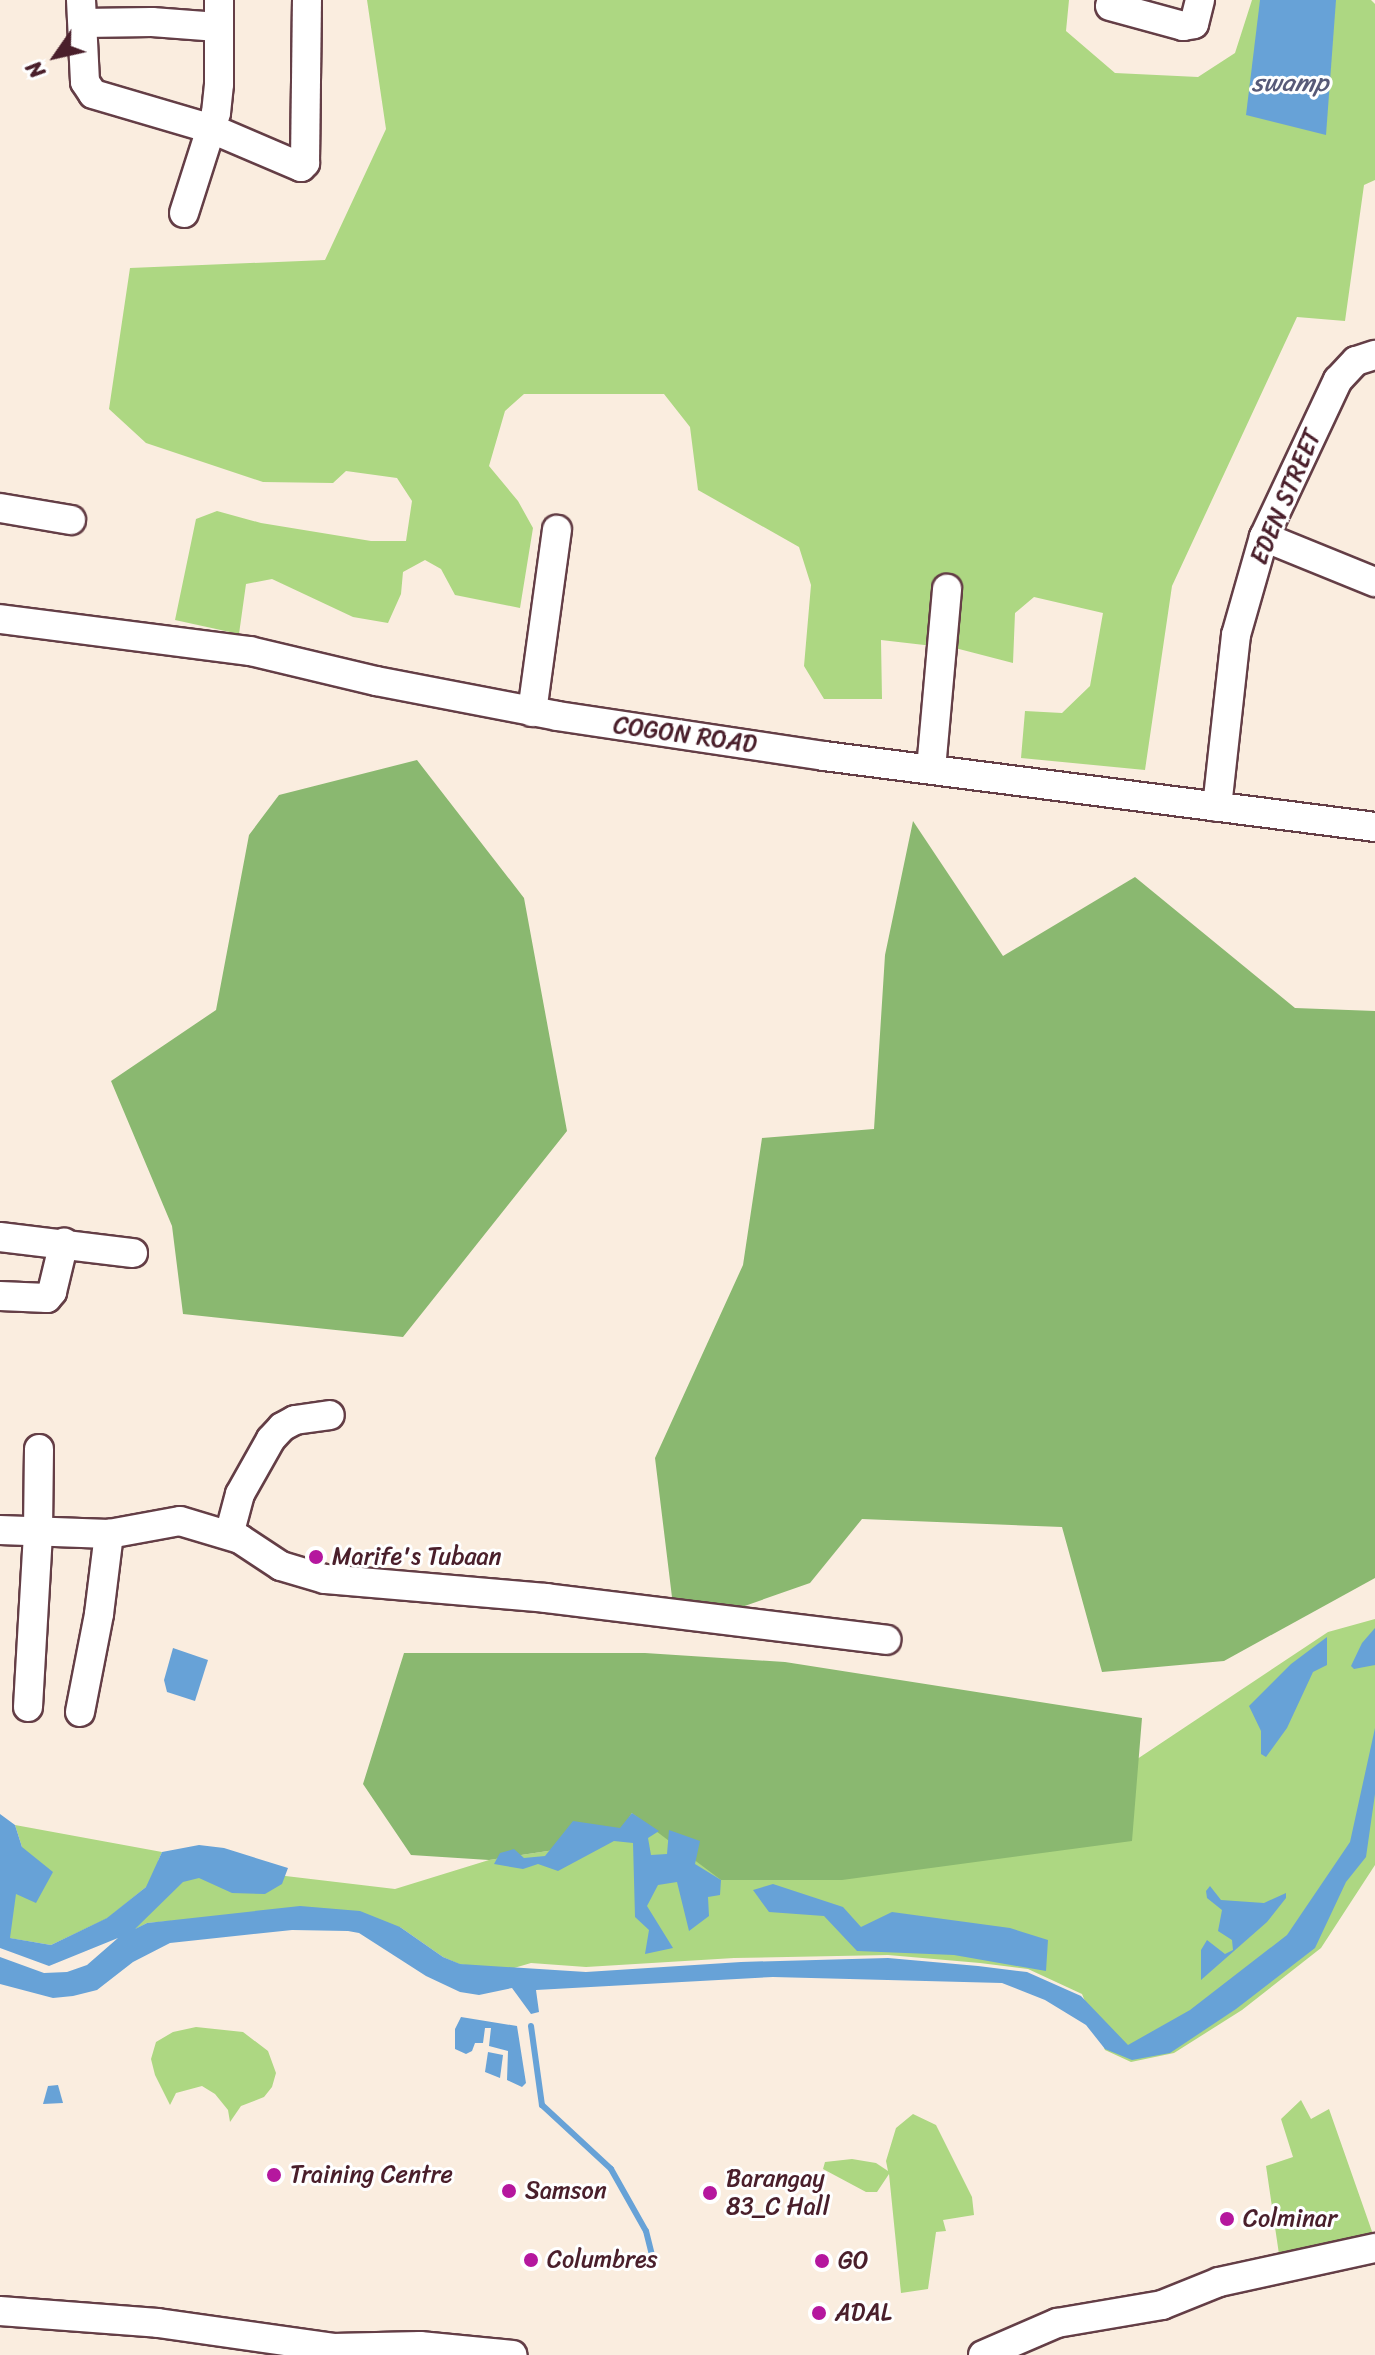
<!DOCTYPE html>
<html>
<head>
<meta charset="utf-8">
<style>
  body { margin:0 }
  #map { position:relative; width:1375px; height:2355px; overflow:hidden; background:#faeddf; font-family:Sriracha,sans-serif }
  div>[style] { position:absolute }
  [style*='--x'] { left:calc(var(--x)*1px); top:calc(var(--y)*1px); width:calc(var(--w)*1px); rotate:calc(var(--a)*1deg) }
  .green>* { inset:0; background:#add782 }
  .forest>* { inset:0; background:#8ab870 }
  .water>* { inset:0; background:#67a2d7 }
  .stream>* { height:6px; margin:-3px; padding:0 3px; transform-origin:3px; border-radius:3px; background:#67a2d7 }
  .roads { filter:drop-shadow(2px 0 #643e46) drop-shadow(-2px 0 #643e46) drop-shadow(0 2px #643e46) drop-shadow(0 -2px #643e46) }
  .minor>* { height:28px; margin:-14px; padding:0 14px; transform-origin:14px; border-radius:14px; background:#fff }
  .dots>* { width:22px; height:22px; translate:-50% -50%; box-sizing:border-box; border:4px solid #fff; border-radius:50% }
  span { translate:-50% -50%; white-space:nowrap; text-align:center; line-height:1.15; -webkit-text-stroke:6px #fff; paint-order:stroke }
  .street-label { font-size:24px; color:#4a1f2b }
  .poi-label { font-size:24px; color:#4a1f2b }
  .left { translate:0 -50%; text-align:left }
  .water-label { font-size:26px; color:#575a78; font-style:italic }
  .north { position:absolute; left:16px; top:16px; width:80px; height:80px; -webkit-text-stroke:6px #fff; paint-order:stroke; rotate:236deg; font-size:22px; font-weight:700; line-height:32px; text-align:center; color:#4a1f2b }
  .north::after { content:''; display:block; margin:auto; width:28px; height:36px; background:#4a1f2b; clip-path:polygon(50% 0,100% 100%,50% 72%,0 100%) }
</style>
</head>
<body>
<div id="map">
  <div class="green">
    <i style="clip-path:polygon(367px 0,1069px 0,1066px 31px,1115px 73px,1198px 77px,1235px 53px,1252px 0,1371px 0,1375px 4px,1375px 180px,1364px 185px,1345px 321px,1297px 317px,1172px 586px,1145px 770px,1021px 758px,1025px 711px,1062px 713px,1090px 686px,1103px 613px,1034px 597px,1015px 613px,1013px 663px,959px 649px,881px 640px,882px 699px,824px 699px,804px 666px,811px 585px,799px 547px,698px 490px,690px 427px,664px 394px,524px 394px,505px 411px,489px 466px,518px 501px,533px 528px,520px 608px,455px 595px,441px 569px,425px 560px,403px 572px,401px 594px,388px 623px,353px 617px,272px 579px,246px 584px,239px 634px,175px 620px,196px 519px,217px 511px,261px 523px,371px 541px,406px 541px,412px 501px,397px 478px,346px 471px,333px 483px,263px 482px,146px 443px,109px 409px,130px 268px,325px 260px,386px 129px)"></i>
    <i style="clip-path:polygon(1375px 1619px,1375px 1865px,1321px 1948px,1242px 2010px,1174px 2053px,1131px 2062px,1105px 2050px,1082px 1994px,1028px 1969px,980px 1963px,888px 1955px,734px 1958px,586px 1967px,531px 1963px,504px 1971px,459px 1964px,443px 1957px,400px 1927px,205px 1918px,147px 1923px,132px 1931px,146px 1887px,108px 1918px,51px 1945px,9px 1938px,22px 1847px,15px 1825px,162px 1852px,158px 1861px,395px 1889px,489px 1860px,614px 1841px,632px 1813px,987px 1859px,1328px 1632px)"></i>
    <i style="clip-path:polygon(196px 2027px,243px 2032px,268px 2051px,276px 2073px,272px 2087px,264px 2097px,241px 2106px,230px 2122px,228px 2110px,215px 2094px,202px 2086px,176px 2093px,170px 2105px,155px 2075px,151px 2059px,156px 2042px,173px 2032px)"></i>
    <i style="clip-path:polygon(1301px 2100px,1311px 2119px,1329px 2109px,1375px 2240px,1280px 2261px,1266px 2166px,1293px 2157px,1281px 2119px)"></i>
    <i style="clip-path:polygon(913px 2114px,936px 2125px,972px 2197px,974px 2215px,943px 2220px,946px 2231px,936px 2232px,928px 2289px,901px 2293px,889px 2174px,877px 2192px,866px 2192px,823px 2169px,825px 2162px,852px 2159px,876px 2163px,888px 2171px,886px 2161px,896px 2128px)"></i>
  </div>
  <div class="forest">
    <i style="clip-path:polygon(417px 760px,524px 898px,567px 1131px,403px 1337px,183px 1314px,172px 1226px,111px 1081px,216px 1010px,249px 835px,279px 795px)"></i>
    <i style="clip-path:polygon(913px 821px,1003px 956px,1135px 877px,1295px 1008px,1375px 1011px,1375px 1578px,1224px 1661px,1102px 1672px,1062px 1527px,862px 1519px,810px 1583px,676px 1630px,655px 1458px,743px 1265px,762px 1138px,874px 1129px,885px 955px)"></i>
    <i style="clip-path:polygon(404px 1653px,645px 1653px,785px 1662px,1142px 1718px,1132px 1841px,842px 1880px,721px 1880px,632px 1813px,614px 1841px,489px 1860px,411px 1855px,363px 1784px)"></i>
  </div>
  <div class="water">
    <i style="clip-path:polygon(1260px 0,1336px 0,1326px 135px,1246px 115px)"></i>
    <i style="clip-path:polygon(1375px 1628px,1375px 1665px,1354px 1669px,1351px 1666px,1362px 1643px)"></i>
    <i style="clip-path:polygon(1327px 1637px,1327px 1665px,1313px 1672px,1287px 1728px,1266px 1757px,1261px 1754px,1261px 1731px,1249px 1706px,1291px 1664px)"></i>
    <i style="clip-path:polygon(173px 1648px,208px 1660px,195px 1701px,167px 1692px,164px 1680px)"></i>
    <i style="clip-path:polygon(1375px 1728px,1375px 1794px,1366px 1857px,1346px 1882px,1315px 1948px,1236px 2009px,1170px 2053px,1132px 2060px,1105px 2049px,1086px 2025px,1045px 2000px,1002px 1983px,773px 1977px,536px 1990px,539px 2012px,531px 2014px,512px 1988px,479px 1995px,460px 1992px,426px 1976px,359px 1933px,348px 1931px,292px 1930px,170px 1943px,133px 1962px,97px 1990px,73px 1996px,53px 1998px,0 1984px,0 1957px,44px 1973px,67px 1972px,87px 1965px,118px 1938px,49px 1966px,0 1948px,0 1814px,15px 1825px,22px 1847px,53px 1872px,36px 1903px,16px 1894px,10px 1938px,51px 1945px,107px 1918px,146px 1887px,162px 1852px,199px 1845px,224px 1848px,288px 1868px,282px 1884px,265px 1894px,232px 1893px,199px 1878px,183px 1882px,135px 1929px,147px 1923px,300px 1906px,360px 1911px,400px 1927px,443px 1957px,460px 1964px,586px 1972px,741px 1962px,888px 1958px,978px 1966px,1027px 1972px,1081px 1996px,1128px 2045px,1190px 2010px,1287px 1935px,1350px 1842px)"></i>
    <i style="clip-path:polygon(632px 1813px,659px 1831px,648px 1838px,651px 1855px,667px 1854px,669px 1830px,700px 1841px,695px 1864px,721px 1880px,720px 1895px,708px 1897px,709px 1916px,689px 1931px,677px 1882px,658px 1885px,647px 1906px,673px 1948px,645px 1954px,649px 1930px,635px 1917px,633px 1843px,614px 1841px,558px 1871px,538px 1864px,523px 1869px,494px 1864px,500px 1853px,514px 1849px,524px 1858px,545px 1856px,573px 1821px,620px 1828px)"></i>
    <i style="clip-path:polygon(773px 1884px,843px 1907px,861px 1927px,892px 1912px,1010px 1928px,1048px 1940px,1046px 1971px,954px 1955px,857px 1951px,824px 1916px,769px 1912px,753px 1890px)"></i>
    <i style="clip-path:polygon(1210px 1886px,1221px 1900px,1264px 1903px,1286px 1893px,1286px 1898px,1267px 1922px,1201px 1980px,1201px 1950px,1207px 1940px,1225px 1954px,1233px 1950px,1232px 1940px,1218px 1931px,1222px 1910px,1207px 1898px,1206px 1891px)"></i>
    <i style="clip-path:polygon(461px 2017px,517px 2026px,526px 2083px,522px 2087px,507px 2080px,508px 2051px,489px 2046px,491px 2028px,485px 2028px,483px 2043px,475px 2043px,472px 2051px,466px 2054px,455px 2049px,455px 2029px)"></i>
    <i style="clip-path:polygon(488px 2052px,503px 2055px,500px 2078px,485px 2072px)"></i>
    <i style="clip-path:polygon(58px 2085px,63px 2103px,43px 2104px,48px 2086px)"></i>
  </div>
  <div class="stream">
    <i style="--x:531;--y:2026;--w:80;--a:82.1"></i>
    <i style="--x:542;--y:2105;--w:94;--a:42.8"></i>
    <i style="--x:611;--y:2169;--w:71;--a:60.6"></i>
    <i style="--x:646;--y:2231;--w:29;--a:76"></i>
  </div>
  <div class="roads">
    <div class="minor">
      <i style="--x:81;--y:0;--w:82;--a:87.2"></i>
      <i style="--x:85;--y:82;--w:14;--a:56"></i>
      <i style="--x:93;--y:94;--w:124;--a:16.4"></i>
      <i style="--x:212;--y:129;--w:97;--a:23.1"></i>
      <i style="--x:301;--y:167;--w:6;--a:-45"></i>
      <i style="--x:305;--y:163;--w:163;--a:-89.3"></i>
      <i style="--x:1110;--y:6;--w:76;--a:15.3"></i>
      <i style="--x:1183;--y:26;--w:11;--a:-10"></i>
      <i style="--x:1194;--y:24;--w:25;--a:-76"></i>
      <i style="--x:83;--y:23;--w:69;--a:-0.8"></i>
      <i style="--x:152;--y:22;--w:66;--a:4.3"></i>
      <i style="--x:184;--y:213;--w:105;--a:-72.3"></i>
      <i style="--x:216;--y:113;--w:29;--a:-84"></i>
      <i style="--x:219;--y:84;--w:84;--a:-90"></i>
      <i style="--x:0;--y:508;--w:72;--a:9.6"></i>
      <i style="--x:1264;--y:537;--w:120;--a:22.1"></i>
      <i style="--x:0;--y:619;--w:252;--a:7.3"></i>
      <i style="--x:250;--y:651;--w:130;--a:13.4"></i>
      <i style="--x:376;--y:681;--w:184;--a:10.9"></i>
      <i style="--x:557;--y:716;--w:270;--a:8.5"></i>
      <i style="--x:824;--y:756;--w:556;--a:7.34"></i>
      <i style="--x:532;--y:712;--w:184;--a:-82.2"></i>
      <i style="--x:931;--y:769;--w:181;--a:-84.9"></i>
      <i style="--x:1217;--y:807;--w:173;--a:-83.7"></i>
      <i style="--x:1236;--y:635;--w:102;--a:-74.1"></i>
      <i style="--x:1264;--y:537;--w:174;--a:-64.8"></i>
      <i style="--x:1338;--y:380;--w:26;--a:-47"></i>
      <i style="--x:1356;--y:361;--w:20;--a:-18"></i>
      <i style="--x:0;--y:1237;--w:134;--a:6.9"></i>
      <i style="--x:0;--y:1296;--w:47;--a:2.4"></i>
      <i style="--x:47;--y:1298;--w:8;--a:-50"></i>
      <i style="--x:52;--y:1292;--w:51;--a:-76.5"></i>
      <i style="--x:0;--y:1530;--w:109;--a:2.1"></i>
      <i style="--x:109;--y:1534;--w:72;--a:-10.4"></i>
      <i style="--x:180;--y:1521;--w:63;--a:16.7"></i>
      <i style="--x:240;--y:1539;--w:49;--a:33.4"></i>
      <i style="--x:281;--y:1566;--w:46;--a:16.5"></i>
      <i style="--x:325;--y:1579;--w:222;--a:4.9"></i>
      <i style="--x:546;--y:1598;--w:343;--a:7"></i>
      <i style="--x:229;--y:1535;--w:42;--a:-75"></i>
      <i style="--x:240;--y:1494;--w:63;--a:-60.6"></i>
      <i style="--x:271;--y:1439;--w:16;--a:-47"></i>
      <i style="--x:282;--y:1427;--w:15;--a:-28"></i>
      <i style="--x:295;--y:1420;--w:35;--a:-8"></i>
      <i style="--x:28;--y:1707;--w:176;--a:-86.7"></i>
      <i style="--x:38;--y:1531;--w:82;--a:-89.3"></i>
      <i style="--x:80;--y:1712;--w:100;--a:-79"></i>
      <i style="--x:99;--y:1614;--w:81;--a:-82.9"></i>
      <i style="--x:0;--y:2311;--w:158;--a:4.3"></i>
      <i style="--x:158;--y:2323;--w:177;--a:8.1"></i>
      <i style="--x:333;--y:2348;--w:87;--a:-1.3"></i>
      <i style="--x:420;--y:2346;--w:93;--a:5.5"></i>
      <i style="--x:983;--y:2355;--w:81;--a:-23.4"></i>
      <i style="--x:1057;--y:2323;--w:107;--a:-9.7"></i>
      <i style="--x:1162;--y:2305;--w:61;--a:-22"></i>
      <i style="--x:1219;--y:2282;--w:160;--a:-12.3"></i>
    </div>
  </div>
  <div class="dots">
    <i style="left:316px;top:1557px;background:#b5179e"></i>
    <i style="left:274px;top:2175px;background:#b5179e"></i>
    <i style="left:509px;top:2191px;background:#b5179e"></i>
    <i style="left:710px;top:2193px;background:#b5179e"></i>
    <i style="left:1227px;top:2219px;background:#b5179e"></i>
    <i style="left:531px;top:2260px;background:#b5179e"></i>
    <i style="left:822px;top:2261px;background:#b5179e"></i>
    <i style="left:819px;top:2313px;background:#b5179e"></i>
  </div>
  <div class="street-label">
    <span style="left:1286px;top:497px;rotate:-67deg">EDEN STREET</span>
    <span style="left:685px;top:735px;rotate:8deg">COGON ROAD</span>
  </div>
  <div class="poi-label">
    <span class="left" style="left:332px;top:1557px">Marife's Tubaan</span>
    <span class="left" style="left:290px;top:2175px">Training Centre</span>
    <span class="left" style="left:726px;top:2193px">Barangay<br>83_C Hall</span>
    <span class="left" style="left:525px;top:2191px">Samson</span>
    <span class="left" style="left:1243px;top:2219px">Colminar</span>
    <span class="left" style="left:547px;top:2260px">Columbres</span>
    <span class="left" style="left:838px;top:2261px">GO</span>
    <span class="left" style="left:835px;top:2313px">ADAL</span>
  </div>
  <div class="water-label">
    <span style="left:1290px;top:83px">swamp</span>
  </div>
  <div class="north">N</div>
</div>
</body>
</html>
